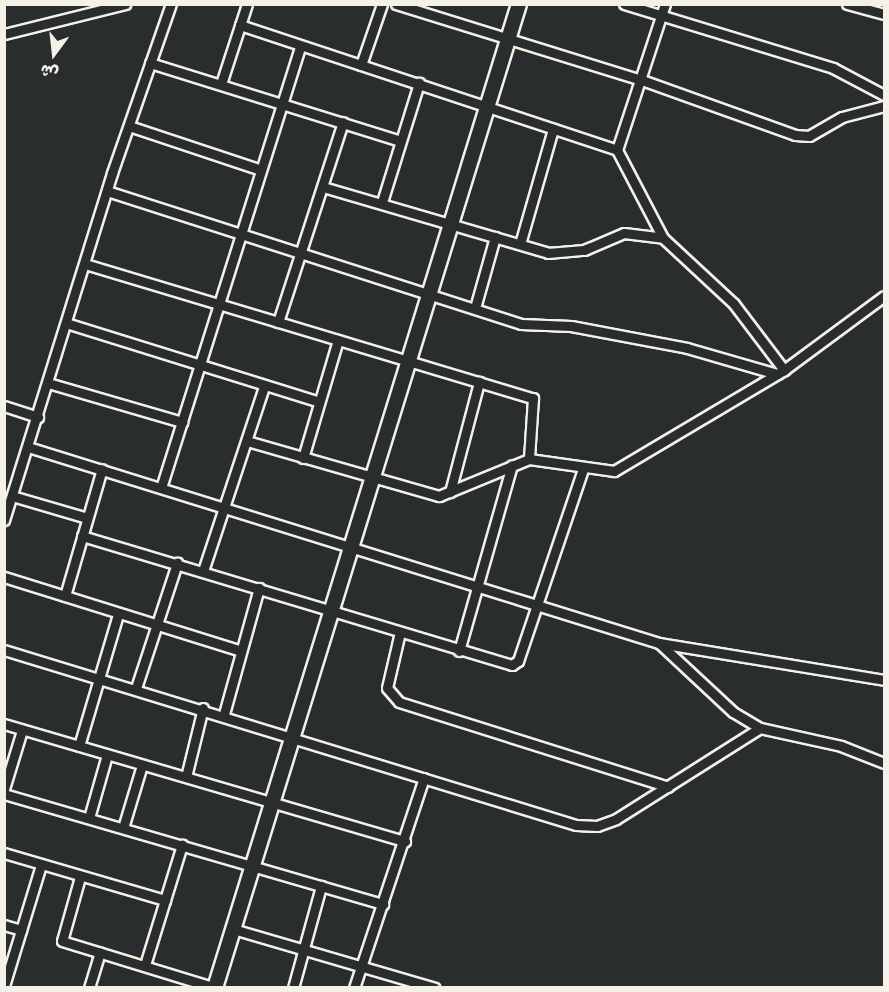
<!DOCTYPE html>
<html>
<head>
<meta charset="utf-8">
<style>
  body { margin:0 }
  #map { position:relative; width:889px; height:992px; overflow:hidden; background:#2a2d2e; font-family:Sriracha,"Playpen Sans Arabic",sans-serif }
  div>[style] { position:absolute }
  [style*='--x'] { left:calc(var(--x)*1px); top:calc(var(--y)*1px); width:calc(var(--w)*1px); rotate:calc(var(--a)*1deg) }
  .roads { filter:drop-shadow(2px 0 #f4f1e8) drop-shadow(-2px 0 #f4f1e8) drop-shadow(0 2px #f4f1e8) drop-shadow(0 -2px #f4f1e8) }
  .street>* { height:9px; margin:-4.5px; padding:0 4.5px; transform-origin:4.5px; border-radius:4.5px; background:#2a2d2e }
  .secondary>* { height:14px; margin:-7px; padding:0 7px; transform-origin:7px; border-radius:7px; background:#2a2d2e }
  span { translate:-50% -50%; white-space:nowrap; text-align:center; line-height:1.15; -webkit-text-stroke:4.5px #2a2d2e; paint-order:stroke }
  .frame { position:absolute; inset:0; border:6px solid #f4f1e8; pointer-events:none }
  .north { position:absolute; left:24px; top:24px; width:60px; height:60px; -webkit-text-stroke:4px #2a2d2e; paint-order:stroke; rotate:195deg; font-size:16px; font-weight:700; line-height:24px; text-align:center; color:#f4f1e8 }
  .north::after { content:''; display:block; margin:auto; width:21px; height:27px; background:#f4f1e8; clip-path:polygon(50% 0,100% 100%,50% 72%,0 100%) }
</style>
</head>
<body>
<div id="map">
  <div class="roads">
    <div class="street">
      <i style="--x:396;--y:4;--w:254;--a:17.2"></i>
      <i style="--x:639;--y:79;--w:166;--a:19.7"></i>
      <i style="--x:795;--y:135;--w:14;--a:4"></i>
      <i style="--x:809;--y:136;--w:38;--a:-30"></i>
      <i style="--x:842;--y:117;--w:43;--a:-14.7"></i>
      <i style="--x:624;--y:4;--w:219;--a:17"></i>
      <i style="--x:833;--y:68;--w:58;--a:27.9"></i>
      <i style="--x:847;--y:4;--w:38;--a:15"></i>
      <i style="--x:240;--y:25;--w:397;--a:18.3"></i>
      <i style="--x:617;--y:150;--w:99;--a:62.4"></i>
      <i style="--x:663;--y:238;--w:97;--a:42.9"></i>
      <i style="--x:734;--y:304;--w:83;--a:52.9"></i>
      <i style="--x:4;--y:34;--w:125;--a:-13.9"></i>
      <i style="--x:150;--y:63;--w:262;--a:17.3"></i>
      <i style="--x:361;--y:65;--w:65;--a:-71"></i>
      <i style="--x:221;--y:84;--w:84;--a:-72"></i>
      <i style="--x:129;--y:126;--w:139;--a:18.4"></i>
      <i style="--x:617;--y:150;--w:154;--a:-71.8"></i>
      <i style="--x:323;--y:187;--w:234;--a:16.3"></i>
      <i style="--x:548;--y:253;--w:36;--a:-5"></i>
      <i style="--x:584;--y:250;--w:43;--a:-23"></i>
      <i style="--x:624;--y:233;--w:39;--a:7"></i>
      <i style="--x:107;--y:191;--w:435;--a:17.8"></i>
      <i style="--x:521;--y:324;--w:50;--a:2.3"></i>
      <i style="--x:571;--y:326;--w:118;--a:10.7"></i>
      <i style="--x:687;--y:348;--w:94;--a:16.1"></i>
      <i style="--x:382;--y:202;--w:125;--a:-72.7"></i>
      <i style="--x:520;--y:244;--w:120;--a:-74"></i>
      <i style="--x:85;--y:264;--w:468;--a:16.7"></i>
      <i style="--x:533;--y:398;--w:61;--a:93.8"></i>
      <i style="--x:475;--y:308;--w:74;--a:-74.3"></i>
      <i style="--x:278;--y:322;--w:210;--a:-72"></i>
      <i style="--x:66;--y:323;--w:265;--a:17.3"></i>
      <i style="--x:48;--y:383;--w:140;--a:16.2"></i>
      <i style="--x:4;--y:406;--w:36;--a:18"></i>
      <i style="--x:247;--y:441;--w:200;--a:16"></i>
      <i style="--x:439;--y:496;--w:97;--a:-22.3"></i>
      <i style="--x:529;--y:459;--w:86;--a:8"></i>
      <i style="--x:614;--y:471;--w:198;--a:-30.7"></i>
      <i style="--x:784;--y:370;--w:124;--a:-36.5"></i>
      <i style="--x:28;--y:447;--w:661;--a:17.26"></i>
      <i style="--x:659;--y:643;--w:101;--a:43"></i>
      <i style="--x:733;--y:712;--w:31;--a:31"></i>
      <i style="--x:760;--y:728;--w:83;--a:12.5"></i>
      <i style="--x:841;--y:746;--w:46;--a:21.6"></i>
      <i style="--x:303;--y:458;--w:123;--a:-73.5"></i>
      <i style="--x:161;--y:488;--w:462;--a:-72.5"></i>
      <i style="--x:450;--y:492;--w:114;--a:-75.2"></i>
      <i style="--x:12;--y:496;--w:78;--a:16.3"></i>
      <i style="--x:4;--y:520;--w:363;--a:-72.7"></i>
      <i style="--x:112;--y:173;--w:179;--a:-70.8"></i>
      <i style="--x:82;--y:536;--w:449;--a:16.7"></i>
      <i style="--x:512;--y:665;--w:7;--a:-34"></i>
      <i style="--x:518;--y:661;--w:203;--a:-71.3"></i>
      <i style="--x:203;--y:571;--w:194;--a:-71.7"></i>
      <i style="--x:4;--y:577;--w:248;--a:17.3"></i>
      <i style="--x:65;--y:596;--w:132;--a:-73.8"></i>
      <i style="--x:400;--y:632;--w:57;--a:103.1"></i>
      <i style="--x:387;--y:688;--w:18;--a:49"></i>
      <i style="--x:399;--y:702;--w:282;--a:17.5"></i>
      <i style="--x:659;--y:643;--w:228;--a:9.3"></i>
      <i style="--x:4;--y:650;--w:598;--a:17.01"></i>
      <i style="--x:576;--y:825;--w:21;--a:3"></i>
      <i style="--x:597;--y:826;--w:20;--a:-20"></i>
      <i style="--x:616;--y:819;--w:170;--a:-32.3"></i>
      <i style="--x:459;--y:651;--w:193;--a:-74.1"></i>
      <i style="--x:136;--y:688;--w:132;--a:-71.8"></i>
      <i style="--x:224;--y:714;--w:131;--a:-74.5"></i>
      <i style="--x:4;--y:724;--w:418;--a:16.3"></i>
      <i style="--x:79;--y:746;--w:138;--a:-73.5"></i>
      <i style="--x:186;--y:777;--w:71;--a:-76.2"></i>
      <i style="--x:4;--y:789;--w:62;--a:-73"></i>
      <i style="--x:4;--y:794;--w:395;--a:16.2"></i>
      <i style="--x:89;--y:818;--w:66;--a:-74.1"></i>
      <i style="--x:123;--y:828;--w:66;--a:-73.2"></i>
      <i style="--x:4;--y:853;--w:168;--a:16.3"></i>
      <i style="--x:80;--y:877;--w:66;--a:105.7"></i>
      <i style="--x:62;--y:941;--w:161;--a:17"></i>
      <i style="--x:4;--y:925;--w:18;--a:16"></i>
      <i style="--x:233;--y:929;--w:210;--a:16.3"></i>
      <i style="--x:145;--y:965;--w:126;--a:-72.9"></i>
      <i style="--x:4;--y:986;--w:127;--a:-73"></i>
      <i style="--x:89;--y:988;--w:37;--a:-73"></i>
      <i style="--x:293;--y:988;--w:106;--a:-74.6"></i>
      <i style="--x:354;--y:988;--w:221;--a:-71.6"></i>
    </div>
    <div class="secondary">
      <i style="--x:215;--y:988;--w:1030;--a:-72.83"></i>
    </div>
  </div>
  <div class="frame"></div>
  <div class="north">ش</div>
</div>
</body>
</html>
